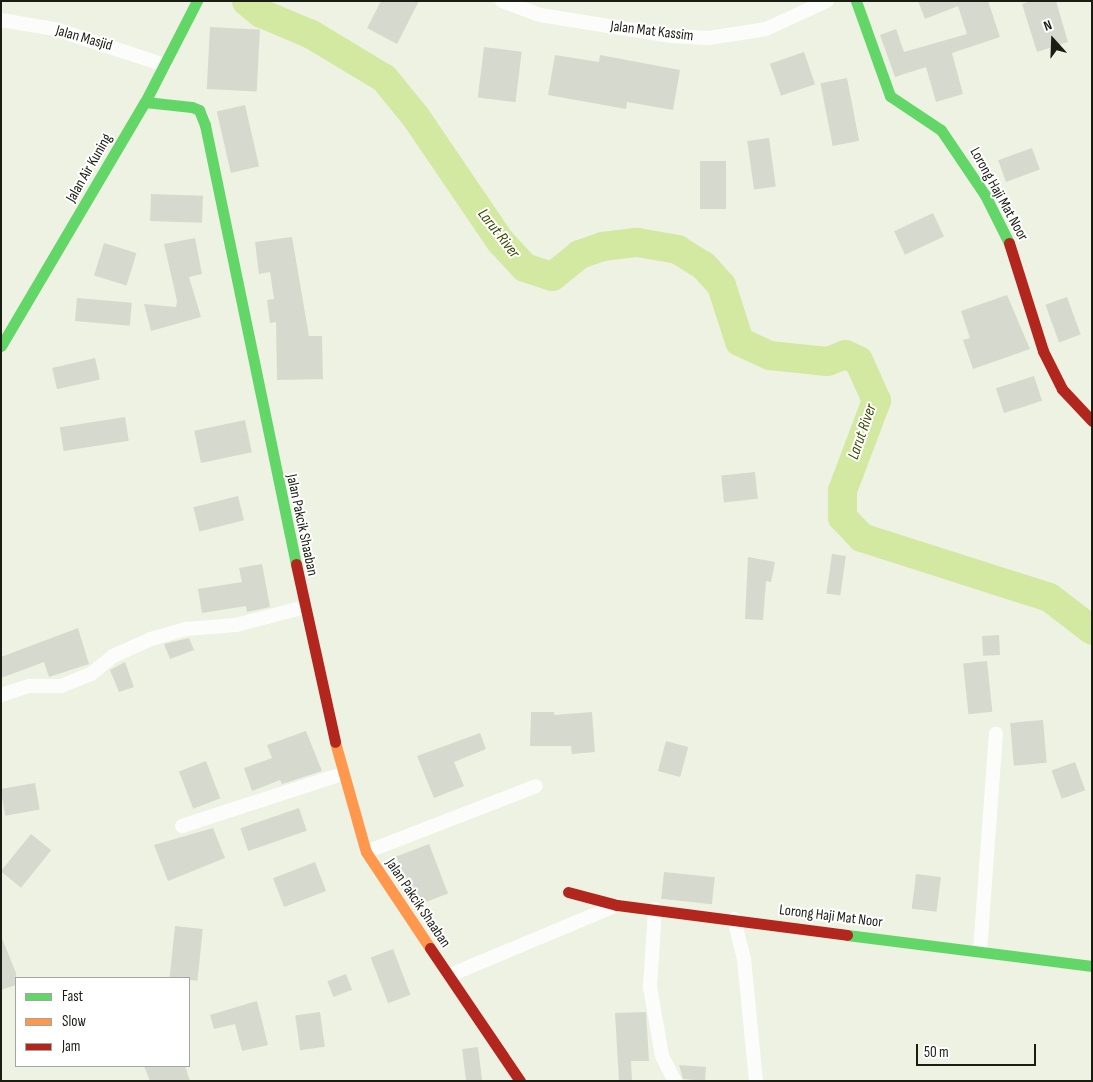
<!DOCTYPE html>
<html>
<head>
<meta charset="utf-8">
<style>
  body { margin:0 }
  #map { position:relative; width:1093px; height:1082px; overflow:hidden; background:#edf2e3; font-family:"Sofia Sans Condensed",sans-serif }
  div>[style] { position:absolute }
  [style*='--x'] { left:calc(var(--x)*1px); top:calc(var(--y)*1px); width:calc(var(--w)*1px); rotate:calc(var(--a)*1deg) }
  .river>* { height:29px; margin:-14.5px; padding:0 14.5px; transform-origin:14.5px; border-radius:14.5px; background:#d3e9a1 }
  .building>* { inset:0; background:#d6dace; transform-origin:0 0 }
  .street>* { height:14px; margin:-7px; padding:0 7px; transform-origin:7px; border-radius:7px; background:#fcfdfb }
  .fast>* { height:11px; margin:-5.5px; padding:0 5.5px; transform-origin:5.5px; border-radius:5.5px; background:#63d668 }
  .slow>* { height:11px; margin:-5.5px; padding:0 5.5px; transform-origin:5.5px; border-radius:5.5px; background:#ff974d }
  .jam>* { height:11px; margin:-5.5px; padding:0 5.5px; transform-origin:5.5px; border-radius:5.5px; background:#b3261e }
  span { translate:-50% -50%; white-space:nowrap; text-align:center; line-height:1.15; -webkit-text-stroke:4px #fff; paint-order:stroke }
  .street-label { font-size:15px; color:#1a1d13 }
  .water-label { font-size:16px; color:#3a4a00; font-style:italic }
  .frame { position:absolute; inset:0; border:2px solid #1a1d13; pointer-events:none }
  .legend { position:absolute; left:15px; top:977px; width:175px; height:90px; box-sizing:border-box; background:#fff; border:1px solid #a3a5a1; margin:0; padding:6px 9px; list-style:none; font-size:15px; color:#1a1d13 }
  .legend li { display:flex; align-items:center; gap:10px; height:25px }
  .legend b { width:25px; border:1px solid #a3a5a1 }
  .north { position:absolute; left:1028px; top:15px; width:50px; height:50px; -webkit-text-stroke:4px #fff; paint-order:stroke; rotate:340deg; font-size:14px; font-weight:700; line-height:20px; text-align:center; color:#1a1d13 }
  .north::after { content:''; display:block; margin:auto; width:18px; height:22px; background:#1a1d13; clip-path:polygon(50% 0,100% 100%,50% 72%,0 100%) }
  .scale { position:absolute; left:916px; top:1044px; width:120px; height:22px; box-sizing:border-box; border:2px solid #1a1d13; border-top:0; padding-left:6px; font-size:15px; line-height:18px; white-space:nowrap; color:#1a1d13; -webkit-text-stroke:4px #fff; paint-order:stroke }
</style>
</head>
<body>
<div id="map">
  <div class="river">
    <i style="--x:246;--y:1;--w:19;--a:39"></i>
    <i style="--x:261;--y:13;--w:54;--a:22.8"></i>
    <i style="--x:311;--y:34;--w:85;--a:31.1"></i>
    <i style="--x:384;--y:78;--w:49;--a:50.8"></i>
    <i style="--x:415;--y:116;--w:151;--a:55.8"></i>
    <i style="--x:500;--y:241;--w:35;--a:47"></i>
    <i style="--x:524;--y:267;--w:29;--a:18"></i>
    <i style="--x:552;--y:276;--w:35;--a:-39"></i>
    <i style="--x:579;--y:254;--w:24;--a:-19"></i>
    <i style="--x:602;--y:246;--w:35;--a:-7"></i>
    <i style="--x:637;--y:242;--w:41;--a:9.9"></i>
    <i style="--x:677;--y:249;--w:31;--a:32"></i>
    <i style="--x:703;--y:265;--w:27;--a:48"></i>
    <i style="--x:721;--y:285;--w:59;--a:72.2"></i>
    <i style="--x:739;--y:341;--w:33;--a:25"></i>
    <i style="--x:769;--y:355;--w:58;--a:5.9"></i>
    <i style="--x:827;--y:361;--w:19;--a:-21"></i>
    <i style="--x:845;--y:354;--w:14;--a:25"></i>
    <i style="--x:858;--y:360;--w:44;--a:65.8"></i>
    <i style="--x:876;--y:400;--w:96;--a:110.7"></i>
    <i style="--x:842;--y:490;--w:27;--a:90"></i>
    <i style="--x:842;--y:517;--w:28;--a:46"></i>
    <i style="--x:861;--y:537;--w:197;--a:17.7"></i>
    <i style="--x:1049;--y:597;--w:54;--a:37.5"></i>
  </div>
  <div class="building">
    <i style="clip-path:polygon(381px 1px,419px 1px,397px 44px,367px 28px)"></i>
    <i style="clip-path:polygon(918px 1px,988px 1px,1000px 37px,952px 53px,963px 94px,936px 102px,926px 67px,895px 77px,880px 35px,896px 29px,904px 52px,967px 34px,958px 6px,925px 19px)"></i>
    <i style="clip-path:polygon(1030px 1px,1056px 1px,1068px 42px,1037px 52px,1022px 4px)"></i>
    <i style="left:210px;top:27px;width:50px;height:62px;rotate:3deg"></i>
    <i style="left:484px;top:47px;width:38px;height:51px;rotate:7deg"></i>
    <i style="left:804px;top:52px;width:34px;height:36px;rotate:71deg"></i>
    <i style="clip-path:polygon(555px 55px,599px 62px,600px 55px,680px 70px,673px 110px,627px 102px,626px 109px,548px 95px)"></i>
    <i style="left:847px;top:78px;width:64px;height:27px;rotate:79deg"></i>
    <i style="left:245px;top:105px;width:63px;height:29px;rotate:77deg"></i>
    <i style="left:769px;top:138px;width:49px;height:22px;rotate:82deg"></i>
    <i style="left:1032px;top:148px;width:23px;height:36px;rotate:70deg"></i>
    <i style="left:700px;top:161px;width:26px;height:48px"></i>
    <i style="left:151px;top:194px;width:52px;height:27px;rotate:2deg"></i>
    <i style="left:933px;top:213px;width:26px;height:43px;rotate:65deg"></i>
    <i style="clip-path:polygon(292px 237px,309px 336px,322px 336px,323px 379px,277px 380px,276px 322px,270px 323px,267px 300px,274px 299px,270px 272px,259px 274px,255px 242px)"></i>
    <i style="clip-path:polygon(195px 238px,202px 274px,189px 277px,201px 317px,151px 331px,144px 304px,176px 307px,177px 301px,164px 244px)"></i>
    <i style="left:104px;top:243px;width:34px;height:34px;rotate:17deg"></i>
    <i style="clip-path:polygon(1007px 295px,1030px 349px,973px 369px,963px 340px,970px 338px,961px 311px)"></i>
    <i style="left:1067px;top:297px;width:40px;height:23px;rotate:70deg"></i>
    <i style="left:77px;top:298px;width:55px;height:23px;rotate:5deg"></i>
    <i style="left:95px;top:358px;width:22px;height:44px;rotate:77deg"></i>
    <i style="left:1034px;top:376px;width:26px;height:40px;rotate:72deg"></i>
    <i style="left:125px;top:417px;width:24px;height:66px;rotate:81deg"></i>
    <i style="left:245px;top:420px;width:33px;height:52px;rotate:78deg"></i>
    <i style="left:755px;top:472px;width:27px;height:34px;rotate:84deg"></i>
    <i style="left:238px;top:496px;width:25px;height:46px;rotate:76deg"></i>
    <i style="left:832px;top:554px;width:14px;height:40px;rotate:8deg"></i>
    <i style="clip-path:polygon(748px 557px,775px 562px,771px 582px,766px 581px,763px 620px,745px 619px)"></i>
    <i style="clip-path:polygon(262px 564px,270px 607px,247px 612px,246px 606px,202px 613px,198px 589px,242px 582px,239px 568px)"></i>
    <i style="clip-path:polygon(78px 628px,89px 664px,49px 677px,44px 662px,1px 678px,1px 657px)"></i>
    <i style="left:999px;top:635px;width:20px;height:17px;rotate:87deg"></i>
    <i style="clip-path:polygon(189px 638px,194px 650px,170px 659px,164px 644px)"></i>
    <i style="left:987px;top:661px;width:51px;height:24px;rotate:84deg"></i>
    <i style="clip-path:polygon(125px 662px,134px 687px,119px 692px,110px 670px)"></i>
    <i style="clip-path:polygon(531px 712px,554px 712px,554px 715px,592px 712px,595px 752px,572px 754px,571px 746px,530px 746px)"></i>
    <i style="left:1043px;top:720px;width:43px;height:33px;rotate:85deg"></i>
    <i style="clip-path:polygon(306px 731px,322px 771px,282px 784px,280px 780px,252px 791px,244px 768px,272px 758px,267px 745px)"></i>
    <i style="clip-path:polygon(480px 733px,486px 749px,454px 762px,464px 786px,434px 798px,417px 756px)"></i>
    <i style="left:666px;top:741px;width:23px;height:31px;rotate:15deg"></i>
    <i style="left:206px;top:761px;width:40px;height:29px;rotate:69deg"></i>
    <i style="left:1075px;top:762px;width:30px;height:25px;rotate:70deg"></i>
    <i style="left:35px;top:783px;width:27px;height:35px;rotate:80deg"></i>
    <i style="left:299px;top:808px;width:24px;height:62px;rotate:71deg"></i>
    <i style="clip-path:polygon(213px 828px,225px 858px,168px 881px,154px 845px)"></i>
    <i style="left:31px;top:834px;width:26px;height:48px;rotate:39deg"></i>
    <i style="left:429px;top:844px;width:53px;height:35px;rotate:69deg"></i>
    <i style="left:315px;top:862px;width:31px;height:45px;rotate:69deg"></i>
    <i style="left:664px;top:872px;width:51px;height:27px;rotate:6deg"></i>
    <i style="left:916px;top:874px;width:25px;height:35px;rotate:7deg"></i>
    <i style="left:175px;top:926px;width:28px;height:52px;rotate:6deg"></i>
    <i style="clip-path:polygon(1px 936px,16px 973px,16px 985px,1px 990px)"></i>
    <i style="left:393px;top:949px;width:49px;height:24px;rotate:69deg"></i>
    <i style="left:346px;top:974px;width:17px;height:20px;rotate:69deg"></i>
    <i style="clip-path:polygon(257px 1001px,268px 1045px,242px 1051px,235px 1024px,214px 1029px,210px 1015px)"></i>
    <i style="left:320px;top:1012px;width:35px;height:25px;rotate:82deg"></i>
    <i style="clip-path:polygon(646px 1012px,649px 1061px,631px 1061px,632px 1081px,619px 1081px,615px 1013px)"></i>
    <i style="left:478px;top:1047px;width:34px;height:16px;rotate:83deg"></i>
    <i style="clip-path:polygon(679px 1065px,706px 1067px,705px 1081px,683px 1079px)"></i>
    <i style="clip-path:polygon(144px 1066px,185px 1066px,190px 1081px,150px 1081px)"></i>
  </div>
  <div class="street">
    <i style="--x:502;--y:1;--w:40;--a:20.2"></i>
    <i style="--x:540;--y:15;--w:133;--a:9.1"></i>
    <i style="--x:671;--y:36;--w:38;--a:3"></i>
    <i style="--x:709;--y:38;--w:58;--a:-9"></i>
    <i style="--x:766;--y:29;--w:67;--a:-24.7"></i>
    <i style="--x:1;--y:20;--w:55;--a:9.5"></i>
    <i style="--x:55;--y:29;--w:116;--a:18.1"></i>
    <i style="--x:1;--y:695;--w:29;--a:-18"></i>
    <i style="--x:29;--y:686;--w:32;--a:0"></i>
    <i style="--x:61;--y:686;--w:32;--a:-22"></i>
    <i style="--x:91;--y:674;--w:28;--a:-39"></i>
    <i style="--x:113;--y:656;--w:42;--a:-24.1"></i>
    <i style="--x:151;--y:639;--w:36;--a:-16"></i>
    <i style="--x:186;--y:629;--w:50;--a:-4.6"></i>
    <i style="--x:236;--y:625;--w:71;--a:-14.6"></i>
    <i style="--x:182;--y:826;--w:168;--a:-18"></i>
    <i style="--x:366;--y:852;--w:182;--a:-21.2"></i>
    <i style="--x:655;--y:909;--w:78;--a:93.7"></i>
    <i style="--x:650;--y:987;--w:70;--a:80.1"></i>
    <i style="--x:662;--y:1056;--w:28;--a:63"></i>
    <i style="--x:734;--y:919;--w:41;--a:76"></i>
    <i style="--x:744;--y:959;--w:123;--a:84.4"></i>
    <i style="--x:980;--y:950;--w:217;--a:-85.8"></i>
    <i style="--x:450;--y:975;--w:181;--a:-22.7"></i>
  </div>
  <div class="fast">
    <i style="--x:856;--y:1;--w:101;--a:70.3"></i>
    <i style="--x:890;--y:96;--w:61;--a:33.7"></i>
    <i style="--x:941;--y:130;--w:78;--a:55.9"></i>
    <i style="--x:985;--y:195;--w:54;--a:63.4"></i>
    <i style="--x:145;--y:102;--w:47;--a:6.1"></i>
    <i style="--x:192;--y:107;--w:8;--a:23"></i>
    <i style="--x:199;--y:110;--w:16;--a:68"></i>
    <i style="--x:205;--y:125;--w:448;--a:78.3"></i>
    <i style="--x:1;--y:346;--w:283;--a:-59.5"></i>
    <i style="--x:145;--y:102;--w:114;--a:-62.8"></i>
    <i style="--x:847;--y:935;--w:247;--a:7.2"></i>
  </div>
  <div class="slow">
    <i style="--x:335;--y:742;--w:114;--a:74.3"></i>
    <i style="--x:366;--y:852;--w:115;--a:56.3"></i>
  </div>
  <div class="jam">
    <i style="--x:1009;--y:243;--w:113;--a:72.5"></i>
    <i style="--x:1043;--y:351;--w:42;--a:63.4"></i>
    <i style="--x:1062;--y:389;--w:44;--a:46.8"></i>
    <i style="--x:296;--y:564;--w:182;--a:77.6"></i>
    <i style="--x:568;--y:892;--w:51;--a:14.9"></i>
    <i style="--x:617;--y:905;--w:232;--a:7.4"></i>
    <i style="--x:430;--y:948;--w:161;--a:55.9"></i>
  </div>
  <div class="street-label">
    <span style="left:652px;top:31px;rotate:7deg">Jalan Mat Kassim</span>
    <span style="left:84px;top:38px;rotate:16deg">Jalan Masjid</span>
    <span style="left:89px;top:168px;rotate:-60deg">Jalan Air Kuning</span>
    <span style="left:999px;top:194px;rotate:61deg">Lorong Haji Mat Noor</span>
    <span style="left:302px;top:525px;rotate:78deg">Jalan Pakcik Shaaban</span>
    <span style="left:418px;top:903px;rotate:56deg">Jalan Pakcik Shaaban</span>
    <span style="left:831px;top:916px;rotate:7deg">Lorong Haji Mat Noor</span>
  </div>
  <div class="water-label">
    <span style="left:498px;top:234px;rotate:52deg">Larut River</span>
    <span style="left:863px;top:432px;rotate:-71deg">Larut River</span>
  </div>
  <div class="frame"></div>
  <ul class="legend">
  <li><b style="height:6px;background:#63d668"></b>Fast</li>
  <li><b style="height:6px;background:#ff974d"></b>Slow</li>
  <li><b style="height:6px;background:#b3261e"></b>Jam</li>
  </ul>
  <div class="north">N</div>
  <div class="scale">50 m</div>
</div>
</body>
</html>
